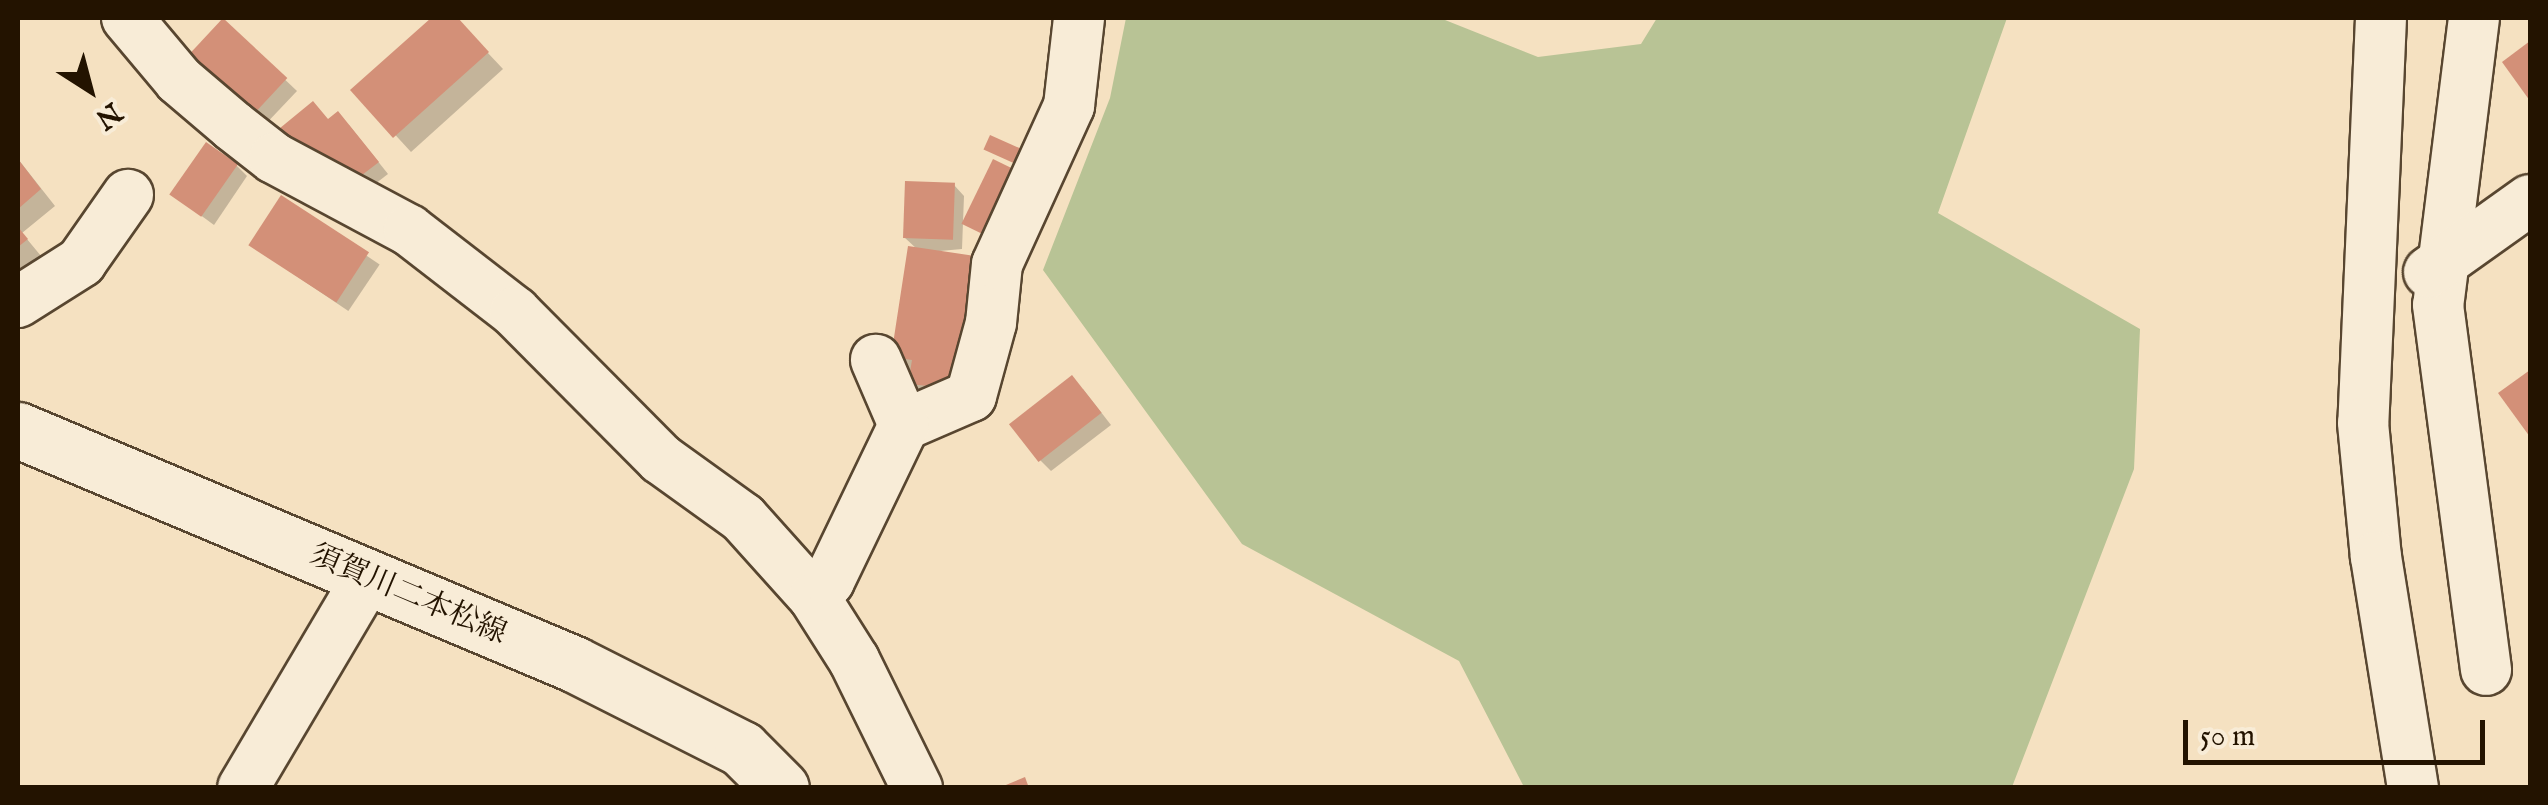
<!DOCTYPE html>
<html>
<head>
<meta charset="utf-8">
<style>
  body { margin:0 }
  #map { position:relative; width:2548px; height:805px; overflow:hidden; background:#f5e1c1; font-family:"IM FELL English","Noto Serif JP",serif }
  div>[style] { position:absolute }
  [style*='--x'] { left:calc(var(--x)*1px); top:calc(var(--y)*1px); width:calc(var(--w)*1px); rotate:calc(var(--a)*1deg) }
  .green>* { inset:0; background:#b8c395 }
  .shadow>* { inset:0; background:#0003; transform-origin:0 0 }
  .building>* { inset:0; background:#d39078; transform-origin:0 0 }
  .roads { filter:drop-shadow(2px 0 #584630) drop-shadow(-2px 0 #584630) drop-shadow(0 2px #584630) drop-shadow(0 -2px #584630) }
  .minor>* { height:50px; margin:-25px; padding:0 25px; transform-origin:25px; border-radius:25px; background:#f8ecd7 }
  .secondary>* { height:55px; margin:-27.5px; padding:0 27.5px; transform-origin:27.5px; border-radius:27.5px; background:#f8ecd7 }
  span { translate:-50% -50%; white-space:nowrap; text-align:center; line-height:1.15; -webkit-text-stroke:9px #f8ecd7; paint-order:stroke }
  .street-label { font-size:30px; color:#231300 }
  .frame { position:absolute; inset:0; border:20px solid #231300; pointer-events:none }
  .north { position:absolute; left:40px; top:40px; width:100px; height:100px; -webkit-text-stroke:8px #f8ecd7; paint-order:stroke; rotate:144deg; font-size:28px; font-weight:700; line-height:40px; text-align:center; color:#231300 }
  .north::after { content:''; display:block; margin:auto; width:35px; height:45px; background:#231300; clip-path:polygon(50% 0,100% 100%,50% 72%,0 100%) }
  .scale { position:absolute; left:2183px; top:720px; width:302px; height:45px; box-sizing:border-box; border:5px solid #231300; border-top:0; padding-left:12px; font-size:30px; line-height:35px; white-space:nowrap; color:#231300; -webkit-text-stroke:8px #f8ecd7; paint-order:stroke }
</style>
</head>
<body>
<div id="map">
  <div class="green">
    <i style="clip-path:polygon(1126px 18px,1440px 18px,1538px 57px,1641px 44px,1657px 18px,2007px 18px,1938px 213px,2140px 329px,2134px 469px,2012px 787px,1524px 787px,1459px 661px,1242px 544px,1043px 270px,1110px 98px)"></i>
  </div>
  <div class="shadow">
    <i style="clip-path:polygon(435px 18px,455px 18px,503px 69px,411px 152px,354px 90px)"></i>
    <i style="clip-path:polygon(223px 21px,297px 91px,260px 130px)"></i>
    <i style="clip-path:polygon(329px 122px,349px 125px,388px 174px,358px 197px)"></i>
    <i style="clip-path:polygon(18px 159px,55px 206px,22px 233px,41px 256px,18px 275px)"></i>
    <i style="clip-path:polygon(236px 165px,247px 176px,214px 225px,173px 195px)"></i>
    <i style="clip-path:polygon(954px 185px,964px 196px,962px 249px,929px 252px,974px 258px,927px 399px,911px 383px,912px 372px,893px 356px,918px 250px,904px 237px)"></i>
    <i style="left:281px;top:198px;width:119px;height:56px;rotate:34deg"></i>
    <i style="clip-path:polygon(1083px 389px,1111px 425px,1051px 471px,1040px 460px)"></i>
  </div>
  <div class="building">
    <i style="left:223px;top:18px;width:88px;height:58px;rotate:43deg"></i>
    <i style="clip-path:polygon(431px 18px,458px 18px,489px 52px,393px 138px,350px 90px)"></i>
    <i style="clip-path:polygon(2530px 41px,2530px 101px,2502px 62px)"></i>
    <i style="clip-path:polygon(313px 101px,328px 119px,338px 111px,379px 162px,345px 188px,274px 133px)"></i>
    <i style="left:990px;top:135px;width:42px;height:16px;rotate:24deg"></i>
    <i style="left:206px;top:142px;width:39px;height:64px;rotate:35deg"></i>
    <i style="clip-path:polygon(18px 159px,41px 189px,18px 209px)"></i>
    <i style="left:993px;top:159px;width:32px;height:72px;rotate:26deg"></i>
    <i style="left:905px;top:181px;width:50px;height:57px;rotate:2deg"></i>
    <i style="left:281px;top:195px;width:105px;height:60px;rotate:33deg"></i>
    <i style="clip-path:polygon(18px 227px,28px 239px,18px 247px)"></i>
    <i style="clip-path:polygon(908px 246px,975px 256px,960px 389px,908px 384px,912px 360px,891px 357px)"></i>
    <i style="clip-path:polygon(2530px 370px,2530px 437px,2498px 393px)"></i>
    <i style="left:1072px;top:375px;width:48px;height:80px;rotate:52deg"></i>
    <i style="clip-path:polygon(1025px 777px,1029px 788px,1001px 788px,1001px 787px)"></i>
  </div>
  <div class="roads">
    <div class="minor">
      <i style="--x:127;--y:18;--w:81;--a:50"></i>
      <i style="--x:179;--y:80;--w:71;--a:40.4"></i>
      <i style="--x:233;--y:126;--w:52;--a:38"></i>
      <i style="--x:274;--y:158;--w:153;--a:28.1"></i>
      <i style="--x:409;--y:230;--w:134;--a:37.7"></i>
      <i style="--x:515;--y:312;--w:207;--a:45.2"></i>
      <i style="--x:661;--y:459;--w:101;--a:35.7"></i>
      <i style="--x:743;--y:518;--w:106;--a:48.1"></i>
      <i style="--x:814;--y:597;--w:75;--a:57.6"></i>
      <i style="--x:854;--y:660;--w:143;--a:63.8"></i>
      <i style="--x:2381;--y:18;--w:405;--a:92.5"></i>
      <i style="--x:2363;--y:423;--w:135;--a:84.5"></i>
      <i style="--x:2376;--y:557;--w:234;--a:80.9"></i>
      <i style="--x:2474;--y:18;--w:289;--a:97.1"></i>
      <i style="--x:2438;--y:305;--w:368;--a:82.5"></i>
      <i style="--x:2429;--y:272;--w:124;--a:-35.5"></i>
      <i style="--x:18;--y:302;--w:75;--a:-32.4"></i>
      <i style="--x:81;--y:262;--w:82;--a:-55"></i>
      <i style="--x:904;--y:425;--w:73;--a:-23.4"></i>
      <i style="--x:971;--y:396;--w:76;--a:-74.7"></i>
      <i style="--x:991;--y:323;--w:59;--a:-84.2"></i>
      <i style="--x:997;--y:264;--w:174;--a:-65.5"></i>
      <i style="--x:1069;--y:106;--w:89;--a:-83.5"></i>
      <i style="--x:814;--y:597;--w:22;--a:-47"></i>
      <i style="--x:829;--y:581;--w:173;--a:-64.3"></i>
      <i style="--x:904;--y:425;--w:71;--a:-113.3"></i>
      <i style="--x:243;--y:788;--w:244;--a:-59.4"></i>
    </div>
    <div class="secondary">
      <i style="--x:18;--y:430;--w:603;--a:22.82"></i>
      <i style="--x:574;--y:664;--w:188;--a:26.8"></i>
      <i style="--x:742;--y:749;--w:55;--a:45"></i>
    </div>
  </div>
  <div class="street-label">
    <span style="left:408px;top:595px;rotate:23deg">須賀川二本松線</span>
  </div>
  <div class="frame"></div>
  <div class="north">N</div>
  <div class="scale">50 m</div>
</div>
</body>
</html>
